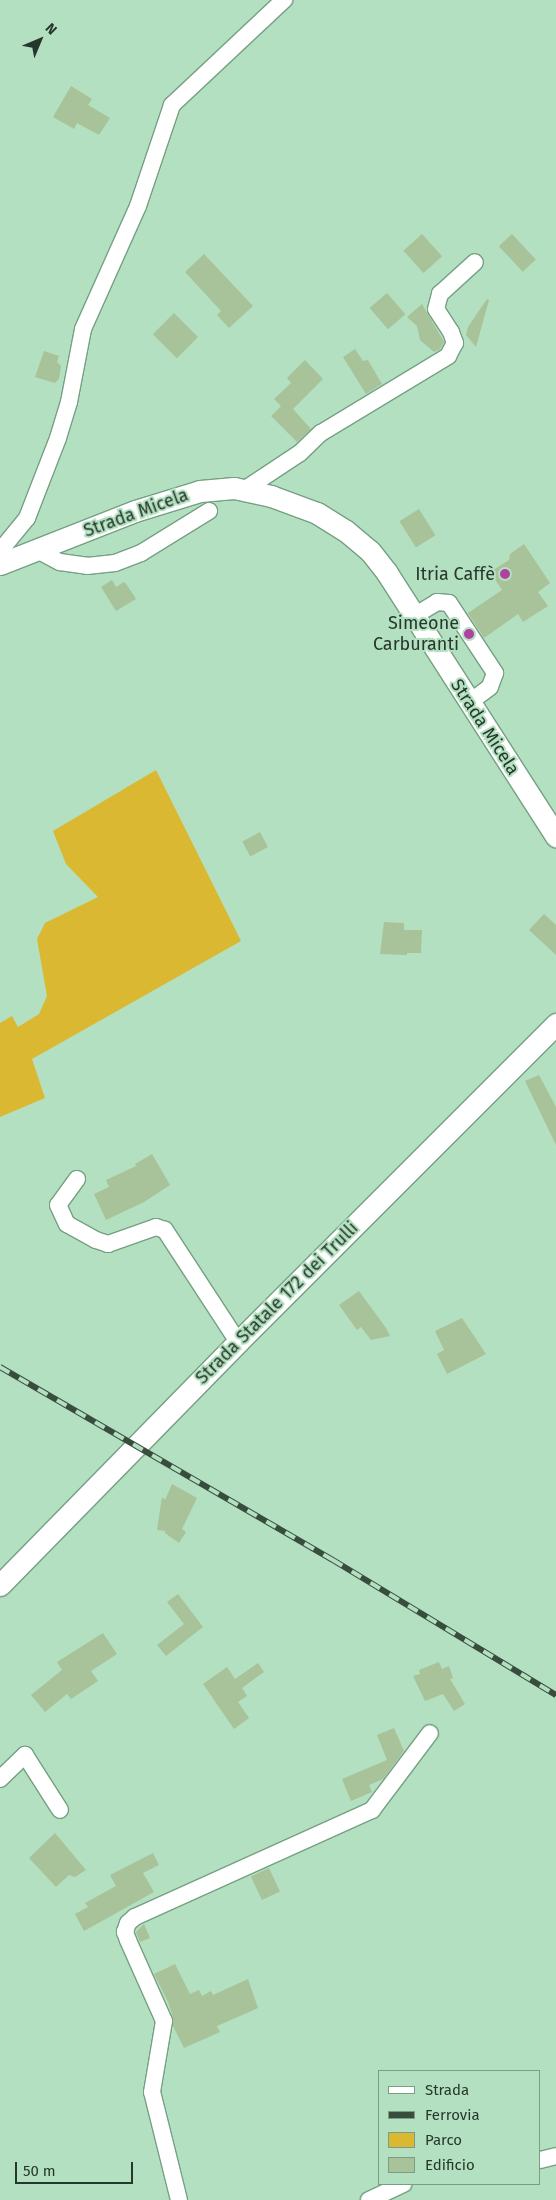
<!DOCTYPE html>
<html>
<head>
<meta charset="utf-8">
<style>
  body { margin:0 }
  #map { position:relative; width:556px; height:2200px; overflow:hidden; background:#b3e0c0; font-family:"Fira Sans",sans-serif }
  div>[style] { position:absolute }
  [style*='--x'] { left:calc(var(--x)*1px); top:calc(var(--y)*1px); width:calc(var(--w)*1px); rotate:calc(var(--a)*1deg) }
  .green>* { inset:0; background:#dab831 }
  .building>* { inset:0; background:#a8c299; transform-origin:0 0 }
  .roads { filter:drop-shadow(1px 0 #75a082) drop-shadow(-1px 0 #75a082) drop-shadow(0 1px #75a082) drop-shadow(0 -1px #75a082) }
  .minor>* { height:16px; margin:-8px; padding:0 8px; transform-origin:8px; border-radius:8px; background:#fff }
  .major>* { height:21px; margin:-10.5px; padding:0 10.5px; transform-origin:10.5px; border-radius:10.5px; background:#fff }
  .rail>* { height:5.5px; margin-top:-2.75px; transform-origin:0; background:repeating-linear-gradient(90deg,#b3e0c0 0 11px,#384d3e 0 22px); box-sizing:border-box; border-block:1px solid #384d3e }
  .dots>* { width:14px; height:14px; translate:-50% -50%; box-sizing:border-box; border:2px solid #b3e0c0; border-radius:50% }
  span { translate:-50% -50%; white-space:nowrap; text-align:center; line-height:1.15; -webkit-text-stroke:4px #b3e0c0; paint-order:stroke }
  .street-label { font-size:18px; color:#26382b }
  .poi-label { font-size:18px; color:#26382b }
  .right { translate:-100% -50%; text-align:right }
  .legend { position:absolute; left:378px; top:2070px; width:162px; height:115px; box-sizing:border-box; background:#b3e0c0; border:1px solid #7b9d84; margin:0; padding:6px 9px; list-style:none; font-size:15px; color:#26382b }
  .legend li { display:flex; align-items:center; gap:10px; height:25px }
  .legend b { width:25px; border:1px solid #7b9d84 }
  .north { position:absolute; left:15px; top:15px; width:50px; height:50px; -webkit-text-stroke:4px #b3e0c0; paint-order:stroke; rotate:45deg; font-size:14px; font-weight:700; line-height:20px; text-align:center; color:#26382b }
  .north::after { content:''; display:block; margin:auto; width:18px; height:22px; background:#26382b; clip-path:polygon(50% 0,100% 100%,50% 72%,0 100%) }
  .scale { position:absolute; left:15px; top:2162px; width:118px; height:22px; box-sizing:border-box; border:2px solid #26382b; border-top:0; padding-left:6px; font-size:15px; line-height:18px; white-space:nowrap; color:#26382b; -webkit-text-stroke:4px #b3e0c0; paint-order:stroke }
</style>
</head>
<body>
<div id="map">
  <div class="green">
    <i style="clip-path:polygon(156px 770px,241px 941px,32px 1059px,45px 1098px,0 1117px,0 1023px,12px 1016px,18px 1027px,39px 1014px,47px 996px,37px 939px,45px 923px,98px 897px,66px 864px,53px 831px)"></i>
  </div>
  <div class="building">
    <i style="clip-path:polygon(71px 86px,92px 99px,88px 105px,110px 118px,99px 135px,77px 123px,74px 129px,53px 117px)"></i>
    <i style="left:422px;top:234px;width:30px;height:25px;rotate:48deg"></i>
    <i style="left:512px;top:234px;width:35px;height:18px;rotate:47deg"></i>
    <i style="clip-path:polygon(204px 254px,253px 306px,229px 328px,217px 315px,221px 311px,185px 272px)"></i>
    <i style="left:387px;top:293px;width:28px;height:23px;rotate:49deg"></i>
    <i style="clip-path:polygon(487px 299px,489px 300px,476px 347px,466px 335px,468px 327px)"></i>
    <i style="clip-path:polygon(422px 304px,444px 342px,440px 349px,434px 352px,420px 340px,417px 326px,407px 317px)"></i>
    <i style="left:174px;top:313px;width:34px;height:30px;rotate:45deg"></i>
    <i style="clip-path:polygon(355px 349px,363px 361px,368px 360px,382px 384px,366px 394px,343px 357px)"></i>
    <i style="clip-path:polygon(44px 351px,59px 356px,57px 362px,61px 366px,59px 379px,55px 383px,35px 377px)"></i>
    <i style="clip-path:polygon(305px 360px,323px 379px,293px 409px,311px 429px,297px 442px,271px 416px,281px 406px,274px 399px,291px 383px,287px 378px)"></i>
    <i style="left:419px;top:509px;width:31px;height:23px;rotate:58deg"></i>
    <i style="clip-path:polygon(524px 544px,550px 583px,538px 592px,548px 606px,523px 622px,518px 614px,484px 638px,468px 613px,502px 590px,490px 572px,509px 560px,510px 554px)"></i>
    <i style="clip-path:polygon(112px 580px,116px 587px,124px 582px,127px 585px,136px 599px,116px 611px,101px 587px)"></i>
    <i style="left:260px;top:832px;width:17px;height:20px;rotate:62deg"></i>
    <i style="clip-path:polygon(544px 914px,556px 925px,556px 955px,529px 930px)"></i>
    <i style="clip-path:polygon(384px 922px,404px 923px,404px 930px,422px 930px,421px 953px,407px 953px,407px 955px,380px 954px)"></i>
    <i style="clip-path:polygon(539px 1075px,556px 1107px,556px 1145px,525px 1081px)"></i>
    <i style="clip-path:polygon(152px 1154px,170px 1185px,144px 1202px,106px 1220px,94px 1194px,109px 1187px,106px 1180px,136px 1166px,135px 1164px)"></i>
    <i style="clip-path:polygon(359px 1291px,386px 1328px,390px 1336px,371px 1340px,361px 1327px,357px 1330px,339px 1305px)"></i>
    <i style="clip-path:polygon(462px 1318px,486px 1354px,447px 1374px,437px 1354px,444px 1350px,435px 1331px)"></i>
    <i style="clip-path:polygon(172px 1484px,197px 1498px,182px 1529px,186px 1532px,179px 1543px,165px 1533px,165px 1531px,157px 1530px,162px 1497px,165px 1500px)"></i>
    <i style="clip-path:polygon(178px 1594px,203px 1627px,166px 1656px,157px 1645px,184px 1624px,167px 1602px)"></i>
    <i style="clip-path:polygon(103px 1633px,117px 1654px,91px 1671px,98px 1681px,71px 1699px,67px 1694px,45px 1712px,31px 1695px,62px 1670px,57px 1662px)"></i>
    <i style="clip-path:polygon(439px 1662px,442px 1669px,449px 1666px,453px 1678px,450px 1679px,465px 1704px,454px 1711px,443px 1694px,425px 1701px,413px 1676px,420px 1674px,419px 1670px)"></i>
    <i style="clip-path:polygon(258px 1663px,264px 1672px,242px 1688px,247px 1696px,238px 1702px,249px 1718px,234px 1729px,203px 1684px,227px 1667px,235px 1679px)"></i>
    <i style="clip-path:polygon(394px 1728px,404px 1751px,383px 1779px,369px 1785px,372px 1792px,351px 1801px,342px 1779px,387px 1760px,377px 1735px)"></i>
    <i style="clip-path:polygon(55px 1833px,86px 1870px,75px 1877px,69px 1875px,56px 1887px,29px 1858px)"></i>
    <i style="clip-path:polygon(153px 1853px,159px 1865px,143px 1873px,154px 1892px,84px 1931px,75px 1914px,88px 1907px,85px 1903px,116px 1886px,110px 1875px)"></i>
    <i style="left:269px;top:1868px;width:26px;height:20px;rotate:65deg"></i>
    <i style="clip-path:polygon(144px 1924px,150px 1938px,140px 1942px,136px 1932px)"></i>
    <i style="clip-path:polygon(175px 1964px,190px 1994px,199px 1990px,202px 1996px,211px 1991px,213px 1995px,248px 1979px,258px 2008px,217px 2026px,220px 2032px,184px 2048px,173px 2026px,173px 2017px,168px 2002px,154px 1974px)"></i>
  </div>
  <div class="roads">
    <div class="minor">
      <i style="--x:244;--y:490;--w:67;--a:-33.5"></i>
      <i style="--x:300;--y:453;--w:29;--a:-44"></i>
      <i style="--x:321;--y:433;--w:149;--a:-31.2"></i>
      <i style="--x:448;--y:356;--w:15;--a:-62"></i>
      <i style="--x:455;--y:343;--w:12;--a:-110"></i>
      <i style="--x:451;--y:332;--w:27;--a:-123"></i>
      <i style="--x:436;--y:309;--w:16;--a:-75"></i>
      <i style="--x:440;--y:294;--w:47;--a:-42.4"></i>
      <i style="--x:37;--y:550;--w:26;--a:28"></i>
      <i style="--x:60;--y:562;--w:27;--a:8"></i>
      <i style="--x:87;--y:566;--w:28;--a:-6"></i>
      <i style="--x:115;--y:563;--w:28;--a:-21"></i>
      <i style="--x:141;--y:553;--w:80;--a:-31.7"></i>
      <i style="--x:0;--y:551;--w:43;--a:-50.7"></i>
      <i style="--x:27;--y:518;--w:86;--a:-68.8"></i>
      <i style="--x:58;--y:438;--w:38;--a:-73"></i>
      <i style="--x:69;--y:402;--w:74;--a:-79.1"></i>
      <i style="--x:83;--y:329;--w:135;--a:-65.9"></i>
      <i style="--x:138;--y:206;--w:107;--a:-71.4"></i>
      <i style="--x:172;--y:105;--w:154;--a:-43.2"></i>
      <i style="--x:414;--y:616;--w:27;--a:-31"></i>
      <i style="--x:437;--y:602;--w:12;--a:5"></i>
      <i style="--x:449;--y:603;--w:84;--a:56.7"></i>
      <i style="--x:495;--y:673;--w:15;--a:110"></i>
      <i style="--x:490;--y:687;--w:26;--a:143"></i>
      <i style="--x:77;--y:1179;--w:32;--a:126"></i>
      <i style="--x:58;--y:1205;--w:21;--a:65"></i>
      <i style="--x:67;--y:1224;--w:33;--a:29"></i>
      <i style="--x:96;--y:1240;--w:13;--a:18"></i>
      <i style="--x:108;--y:1244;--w:51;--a:-19.5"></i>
      <i style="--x:156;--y:1227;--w:9;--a:18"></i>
      <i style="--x:165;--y:1230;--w:134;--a:56.9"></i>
      <i style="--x:0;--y:1779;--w:35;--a:-44"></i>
      <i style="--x:25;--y:1755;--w:65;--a:57.5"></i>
      <i style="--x:540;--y:2160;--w:16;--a:-14"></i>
      <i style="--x:179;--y:2200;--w:111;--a:-104"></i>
      <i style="--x:152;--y:2092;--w:72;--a:-80.4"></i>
      <i style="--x:164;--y:2021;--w:89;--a:-114"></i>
      <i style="--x:128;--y:1940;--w:9;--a:-111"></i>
      <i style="--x:125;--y:1932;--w:9;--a:-72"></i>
      <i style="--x:128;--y:1923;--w:9;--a:-41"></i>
      <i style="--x:135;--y:1917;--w:260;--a:-24.3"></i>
      <i style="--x:372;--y:1810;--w:96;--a:-53"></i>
      <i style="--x:369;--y:2200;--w:38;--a:-25"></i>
    </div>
    <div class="major">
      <i style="--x:0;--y:564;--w:145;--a:-21.4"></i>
      <i style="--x:135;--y:511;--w:68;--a:-17.1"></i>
      <i style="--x:200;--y:491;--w:34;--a:-5"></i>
      <i style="--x:234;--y:488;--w:38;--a:12"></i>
      <i style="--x:271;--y:496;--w:49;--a:20.3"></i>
      <i style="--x:317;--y:513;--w:34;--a:32"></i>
      <i style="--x:346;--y:531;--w:31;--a:40"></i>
      <i style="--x:370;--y:551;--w:28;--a:52"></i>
      <i style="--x:387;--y:573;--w:313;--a:57.3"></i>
      <i style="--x:0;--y:1585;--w:340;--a:-45.6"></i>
      <i style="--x:238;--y:1342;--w:450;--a:-45"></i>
    </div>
  </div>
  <div class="rail">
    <i style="--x:0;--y:1367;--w:385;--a:30.1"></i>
    <i style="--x:333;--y:1560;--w:261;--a:31.2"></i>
  </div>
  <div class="dots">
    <i style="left:505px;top:574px;background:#af419f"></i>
    <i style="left:469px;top:634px;background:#af419f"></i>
  </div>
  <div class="street-label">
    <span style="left:136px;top:513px;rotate:-20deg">Strada Micela</span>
    <span style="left:485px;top:727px;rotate:57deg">Strada Micela</span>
    <span style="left:277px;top:1303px;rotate:-45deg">Strada Statale 172 dei Trulli</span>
  </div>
  <div class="poi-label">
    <span class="right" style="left:495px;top:574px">Itria Caffè</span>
    <span class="right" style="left:459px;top:634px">Simeone<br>Carburanti</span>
  </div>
  <ul class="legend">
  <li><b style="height:6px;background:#fff"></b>Strada</li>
  <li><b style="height:6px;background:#384d3e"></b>Ferrovia</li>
  <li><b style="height:14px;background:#dab831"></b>Parco</li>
  <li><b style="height:14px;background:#a8c299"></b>Edificio</li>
  </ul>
  <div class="north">N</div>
  <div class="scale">50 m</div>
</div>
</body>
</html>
